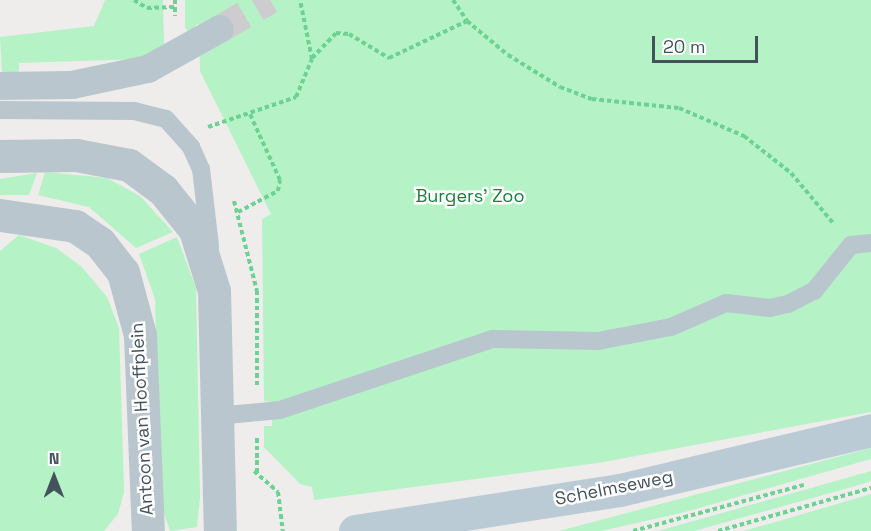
<!DOCTYPE html>
<html>
<head>
<meta charset="utf-8">
<style>
  body { margin:0 }
  #map { position:relative; width:871px; height:531px; overflow:hidden; background:#efecec; font-family:"Space Grotesk",sans-serif }
  div>[style] { position:absolute }
  [style*='--x'] { left:calc(var(--x)*1px); top:calc(var(--y)*1px); width:calc(var(--w)*1px); rotate:calc(var(--a)*1deg) }
  .green>* { inset:0; background:#b5f2c6 }
  .pedestrian-tunnel>* { height:28px; margin-top:-14px; transform-origin:0; background:repeating-linear-gradient(90deg,#cdcdcf 0 28px,transparent 0 42px) }
  .path>* { height:4px; margin-top:-2px; transform-origin:0; background:repeating-linear-gradient(90deg,#6bd294 0 4.5px,transparent 0 7.5px) }
  .service>* { height:18px; margin:-9px; padding:0 9px; transform-origin:9px; border-radius:9px; background:#b9c6cd }
  .pedestrian>* { height:28px; margin:-14px; padding:0 14px; transform-origin:14px; border-radius:14px; background:#b9c6cd }
  .minor>* { height:33px; margin:-16.5px; padding:0 16.5px; transform-origin:16.5px; border-radius:16.5px; background:#b9c6cd }
  .secondary>* { height:33px; margin:-16.5px; padding:0 16.5px; transform-origin:16.5px; border-radius:16.5px; background:#bbcbd5 }
  span { translate:-50% -50%; white-space:nowrap; text-align:center; line-height:1.15; -webkit-text-stroke:5px #fff; paint-order:stroke }
  .park-label { font-size:18px; color:#0f813b }
  .street-label { font-size:18px; color:#43525b }
  .north { position:absolute; left:24px; top:447px; width:60px; height:60px; -webkit-text-stroke:4px #fff; paint-order:stroke; rotate:0deg; font-size:16px; font-weight:700; line-height:24px; text-align:center; color:#43525b }
  .north::after { content:''; display:block; margin:auto; width:21px; height:27px; background:#43525b; clip-path:polygon(50% 0,100% 100%,50% 72%,0 100%) }
  .scale { position:absolute; left:652px; top:36px; width:106px; height:27px; box-sizing:border-box; border:3px solid #43525b; border-top:0; padding-left:8px; font-size:18px; line-height:21px; white-space:nowrap; color:#43525b; -webkit-text-stroke:4px #fff; paint-order:stroke }
</style>
</head>
<body>
<div id="map">
  <div class="green">
    <i style="clip-path:polygon(105px 0,163px 0,164px 44px,142px 59px,19px 63px,19px 74px,2px 73px,0 37px,94px 26px)"></i>
    <i style="clip-path:polygon(185px 0,871px 0,871px 412px,598px 463px,314px 500px,312px 487px,300px 484px,264px 447px,264px 426px,272px 426px,273px 402px,264px 401px,262px 219px,271px 214px,200px 71px,199px 23px,189px 32px,185px 28px)"></i>
    <i style="clip-path:polygon(45px 172px,107px 178px,140px 196px,173px 232px,136px 248px,89px 207px,38px 195px)"></i>
    <i style="clip-path:polygon(37px 173px,29px 195px,0 195px,0 179px)"></i>
    <i style="clip-path:polygon(19px 235px,56px 248px,81px 266px,107px 297px,119px 328px,124px 492px,118px 514px,104px 531px,0 531px,0 251px)"></i>
    <i style="clip-path:polygon(177px 237px,196px 288px,200px 497px,197px 527px,170px 531px,160px 502px,155px 299px,139px 254px)"></i>
    <i style="clip-path:polygon(871px 448px,871px 459px,685px 512px,601px 531px,559px 531px)"></i>
    <i style="clip-path:polygon(871px 471px,871px 481px,859px 485px,694px 531px,658px 531px)"></i>
    <i style="clip-path:polygon(871px 494px,871px 531px,743px 531px,786px 519px)"></i>
  </div>
  <div class="pedestrian-tunnel">
    <i style="--x:220;--y:29;--w:58;--a:-30.1"></i>
  </div>
  <div class="path">
    <i style="--x:134;--y:0;--w:15;--a:32"></i>
    <i style="--x:147;--y:8;--w:28;--a:-2"></i>
    <i style="--x:175;--y:0;--w:16;--a:90"></i>
    <i style="--x:453;--y:0;--w:25;--a:56"></i>
    <i style="--x:467;--y:21;--w:53;--a:39.7"></i>
    <i style="--x:508;--y:55;--w:61;--a:31.6"></i>
    <i style="--x:560;--y:87;--w:34;--a:21"></i>
    <i style="--x:592;--y:99;--w:87;--a:5.9"></i>
    <i style="--x:679;--y:108;--w:71;--a:23.3"></i>
    <i style="--x:744;--y:136;--w:60;--a:38.2"></i>
    <i style="--x:791;--y:173;--w:67;--a:49.9"></i>
    <i style="--x:312;--y:58;--w:35;--a:-46"></i>
    <i style="--x:336;--y:33;--w:13;--a:4"></i>
    <i style="--x:349;--y:34;--w:47;--a:31"></i>
    <i style="--x:389;--y:58;--w:86;--a:-25.4"></i>
    <i style="--x:208;--y:127;--w:93;--a:-18.8"></i>
    <i style="--x:296;--y:97;--w:41;--a:-67.2"></i>
    <i style="--x:312;--y:59;--w:60;--a:-101.5"></i>
    <i style="--x:234;--y:201;--w:93;--a:75.7"></i>
    <i style="--x:257;--y:291;--w:95;--a:90"></i>
    <i style="--x:238;--y:212;--w:45;--a:-27.7"></i>
    <i style="--x:278;--y:191;--w:11;--a:-80"></i>
    <i style="--x:280;--y:180;--w:75;--a:-114.5"></i>
    <i style="--x:257;--y:438;--w:35;--a:90"></i>
    <i style="--x:254;--y:471;--w:32;--a:41"></i>
    <i style="--x:278;--y:492;--w:39;--a:83"></i>
    <i style="--x:633;--y:531;--w:177;--a:-15.1"></i>
    <i style="--x:718;--y:531;--w:159;--a:-15.7"></i>
  </div>
  <div class="service">
    <i style="--x:0;--y:110;--w:134;--a:0.4"></i>
    <i style="--x:134;--y:111;--w:33;--a:14"></i>
    <i style="--x:166;--y:119;--w:38;--a:48"></i>
    <i style="--x:191;--y:147;--w:24;--a:66"></i>
    <i style="--x:201;--y:169;--w:78;--a:83.3"></i>
    <i style="--x:217;--y:416;--w:63;--a:-5.4"></i>
    <i style="--x:280;--y:410;--w:224;--a:-18.5"></i>
    <i style="--x:492;--y:339;--w:106;--a:1.1"></i>
    <i style="--x:598;--y:341;--w:74;--a:-10.9"></i>
    <i style="--x:671;--y:327;--w:60;--a:-23.6"></i>
    <i style="--x:726;--y:303;--w:44;--a:6.5"></i>
    <i style="--x:770;--y:308;--w:18;--a:-13"></i>
    <i style="--x:788;--y:304;--w:29;--a:-27"></i>
    <i style="--x:814;--y:291;--w:59;--a:-51.2"></i>
    <i style="--x:851;--y:245;--w:20;--a:-6"></i>
  </div>
  <div class="pedestrian">
    <i style="--x:0;--y:86;--w:72;--a:-0.8"></i>
    <i style="--x:72;--y:85;--w:78;--a:-11.9"></i>
    <i style="--x:148;--y:69;--w:82;--a:-29.1"></i>
  </div>
  <div class="minor">
    <i style="--x:0;--y:156;--w:76;--a:-0.8"></i>
    <i style="--x:76;--y:155;--w:54;--a:10.7"></i>
    <i style="--x:129;--y:165;--w:42;--a:36.3"></i>
    <i style="--x:163;--y:190;--w:51;--a:51.3"></i>
    <i style="--x:195;--y:230;--w:64;--a:72.7"></i>
    <i style="--x:214;--y:291;--w:240;--a:88.6"></i>
    <i style="--x:0;--y:215;--w:76;--a:8.3"></i>
    <i style="--x:75;--y:226;--w:30;--a:34"></i>
    <i style="--x:100;--y:243;--w:37;--a:52"></i>
    <i style="--x:123;--y:272;--w:65;--a:74.9"></i>
    <i style="--x:140;--y:335;--w:196;--a:87.7"></i>
  </div>
  <div class="secondary">
    <i style="--x:355;--y:531;--w:268;--a:-8.8"></i>
    <i style="--x:620;--y:490;--w:258;--a:-13.4"></i>
  </div>
  <div class="park-label">
    <span style="left:470px;top:196px">Burgers' Zoo</span>
  </div>
  <div class="street-label">
    <span style="left:142px;top:419px;rotate:-93deg">Antoon van Hooffplein</span>
    <span style="left:614px;top:488px;rotate:-11deg">Schelmseweg</span>
  </div>
  <div class="north">N</div>
  <div class="scale">20 m</div>
</div>
</body>
</html>
